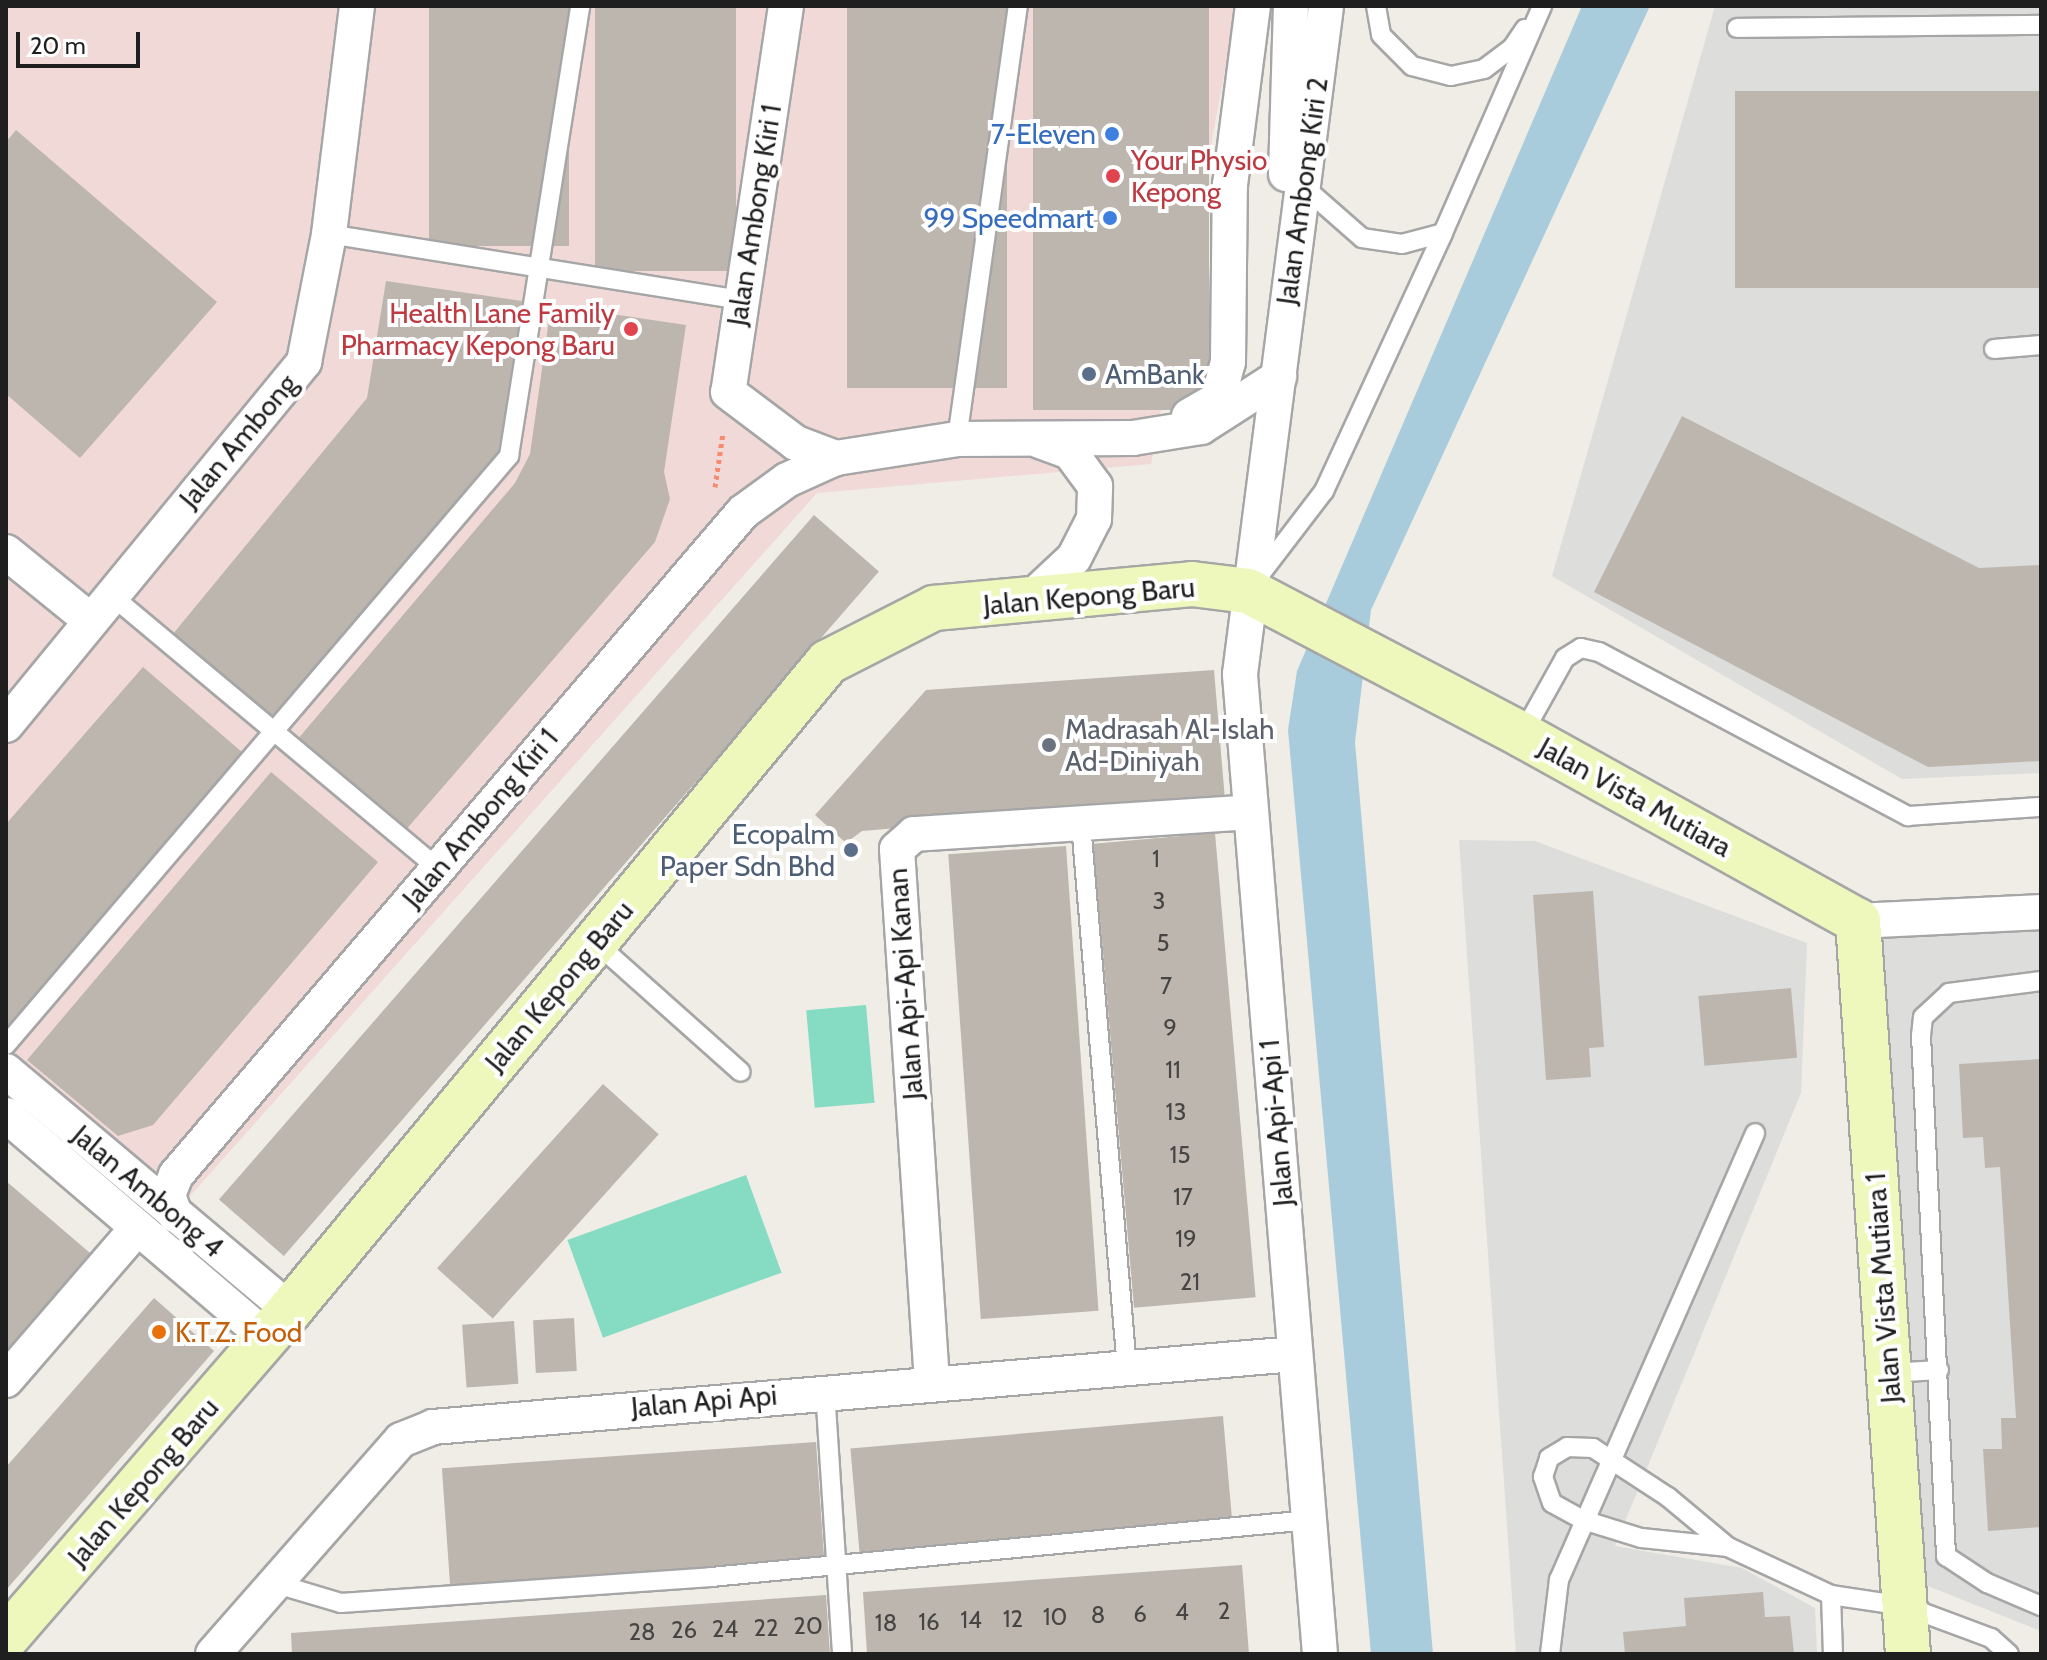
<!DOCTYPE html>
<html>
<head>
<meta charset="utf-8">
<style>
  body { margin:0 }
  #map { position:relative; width:2047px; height:1660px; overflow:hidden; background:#f0ede6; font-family:Cabin,sans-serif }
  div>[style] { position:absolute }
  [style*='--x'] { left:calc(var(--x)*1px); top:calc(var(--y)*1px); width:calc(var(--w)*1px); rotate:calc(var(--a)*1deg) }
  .residential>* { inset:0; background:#dddddc }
  .commercial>* { inset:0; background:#f0d9d6 }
  .pitch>* { inset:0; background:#86dcc3; transform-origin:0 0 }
  .water>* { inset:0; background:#a8ccdc }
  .building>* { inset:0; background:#bcb6af; transform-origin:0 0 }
  .path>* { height:5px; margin-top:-2.5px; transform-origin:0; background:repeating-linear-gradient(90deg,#f68b71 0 4px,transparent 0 8px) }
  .roads { filter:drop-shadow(2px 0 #a6a6a6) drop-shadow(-2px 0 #a6a6a6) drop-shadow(0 2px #a6a6a6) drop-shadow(0 -2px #a6a6a6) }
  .lane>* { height:18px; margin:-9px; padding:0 9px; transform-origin:9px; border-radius:9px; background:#fff }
  .street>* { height:34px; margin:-17px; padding:0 17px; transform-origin:17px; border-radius:17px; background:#fff }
  .secondary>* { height:44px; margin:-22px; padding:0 22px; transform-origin:22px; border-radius:22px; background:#eff8bc }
  .dots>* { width:22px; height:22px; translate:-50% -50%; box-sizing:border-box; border:4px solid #fff; border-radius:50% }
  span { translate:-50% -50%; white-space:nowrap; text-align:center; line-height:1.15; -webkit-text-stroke:8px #fff; paint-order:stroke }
  .number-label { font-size:24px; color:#464543 }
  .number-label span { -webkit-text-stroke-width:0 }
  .shop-label { font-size:28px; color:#366cbe }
  .right { translate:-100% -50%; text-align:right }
  .health-label { font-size:28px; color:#be3a42 }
  .left { translate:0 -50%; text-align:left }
  .street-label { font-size:28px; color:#1f1f1f }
  .service-label { font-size:28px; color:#4e5e75 }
  .worship-label { font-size:28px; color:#5b616d }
  .food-label { font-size:28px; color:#c56008 }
  .frame { position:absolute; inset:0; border:8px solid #1f1f1f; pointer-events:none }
  .scale { position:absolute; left:16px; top:32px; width:124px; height:36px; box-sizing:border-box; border:4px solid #1f1f1f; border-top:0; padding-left:10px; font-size:24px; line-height:28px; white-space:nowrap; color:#1f1f1f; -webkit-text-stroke:6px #fff; paint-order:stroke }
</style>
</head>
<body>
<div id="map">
  <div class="residential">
    <i style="clip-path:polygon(1715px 6px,2041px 6px,2041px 773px,1902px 779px,1552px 576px)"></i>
    <i style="clip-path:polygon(1459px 840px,1535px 841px,1807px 943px,1801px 1093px,1615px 1546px,1742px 1568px,1815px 1608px,1817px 1654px,1516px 1654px)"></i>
    <i style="clip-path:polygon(2041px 930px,2041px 1631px,1923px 1584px,1877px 939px)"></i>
  </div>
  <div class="commercial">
    <i style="clip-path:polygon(6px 6px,1237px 6px,1151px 464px,817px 493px,182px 1205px,6px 1058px)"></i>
  </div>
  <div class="pitch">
    <i style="left:866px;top:1005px;width:98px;height:60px;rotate:85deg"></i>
    <i style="left:746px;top:1175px;width:104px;height:190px;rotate:70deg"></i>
  </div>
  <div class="water">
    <i style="clip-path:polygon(1582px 6px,1650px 6px,1371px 610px,1355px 742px,1433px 1654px,1371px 1654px,1288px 730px,1297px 671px)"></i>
  </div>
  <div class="building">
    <i style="left:429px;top:6px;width:140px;height:240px"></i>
    <i style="left:595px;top:6px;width:141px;height:265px"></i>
    <i style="left:847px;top:6px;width:160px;height:382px"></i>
    <i style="left:1033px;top:6px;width:176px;height:404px"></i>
    <i style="left:2041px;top:91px;width:197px;height:306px;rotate:90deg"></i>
    <i style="clip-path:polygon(16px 130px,217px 302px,80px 458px,6px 394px,6px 142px)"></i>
    <i style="clip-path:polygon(386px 281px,522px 301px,502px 452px,276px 727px,168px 640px,367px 398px)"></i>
    <i style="clip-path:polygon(551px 305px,686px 325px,664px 472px,670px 499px,655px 542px,404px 832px,297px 740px,515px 483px,530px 454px)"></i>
    <i style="clip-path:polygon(1682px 416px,1979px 568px,2041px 565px,2041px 761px,1928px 767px,1594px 592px)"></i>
    <i style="left:814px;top:515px;width:86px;height:907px;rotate:41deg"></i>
    <i style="clip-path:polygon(143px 667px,250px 759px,6px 1039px,6px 824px)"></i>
    <i style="clip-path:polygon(1214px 670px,1225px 800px,862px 831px,846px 843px,815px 815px,926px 690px)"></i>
    <i style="clip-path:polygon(271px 772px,378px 862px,153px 1125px,118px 1136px,27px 1060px)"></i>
    <i style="left:1215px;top:833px;width:466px;height:122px;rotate:85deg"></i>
    <i style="left:1066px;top:846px;width:466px;height:118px;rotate:86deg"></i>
    <i style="clip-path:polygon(1593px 891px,1604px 1047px,1589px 1048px,1591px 1077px,1546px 1080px,1533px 895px)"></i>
    <i style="left:1791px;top:988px;width:70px;height:93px;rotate:85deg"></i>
    <i style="clip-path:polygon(2041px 1059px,2041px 1527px,1988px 1531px,1983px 1449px,2002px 1449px,2001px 1418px,2016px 1418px,2000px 1167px,1985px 1168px,1983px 1137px,1963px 1138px,1959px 1064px)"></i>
    <i style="left:603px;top:1084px;width:75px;height:248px;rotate:42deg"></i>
    <i style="clip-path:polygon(6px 1181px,97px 1259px,6px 1364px)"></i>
    <i style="clip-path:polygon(154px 1298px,214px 1351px,6px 1590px,6px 1467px)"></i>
    <i style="left:574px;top:1318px;width:53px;height:41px;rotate:87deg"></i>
    <i style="left:514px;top:1321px;width:63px;height:52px;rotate:86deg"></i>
    <i style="left:1223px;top:1416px;width:114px;height:374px;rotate:85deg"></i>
    <i style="left:816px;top:1442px;width:127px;height:375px;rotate:86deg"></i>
    <i style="clip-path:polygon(1242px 1565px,1249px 1654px,867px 1654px,863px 1592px)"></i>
    <i style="clip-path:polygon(1763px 1592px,1765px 1617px,1790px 1616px,1794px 1654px,1625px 1654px,1623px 1632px,1686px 1626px,1684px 1598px)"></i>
    <i style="clip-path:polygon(826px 1595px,830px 1654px,292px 1654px,291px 1633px)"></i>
  </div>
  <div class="path">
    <i style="--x:715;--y:487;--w:55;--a:-81.6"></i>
  </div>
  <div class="roads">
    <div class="lane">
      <i style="--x:1376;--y:6;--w:29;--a:80"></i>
      <i style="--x:1381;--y:35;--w:44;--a:45"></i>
      <i style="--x:1412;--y:66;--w:40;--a:14.4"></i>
      <i style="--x:1451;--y:76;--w:34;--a:-12"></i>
      <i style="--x:1484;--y:69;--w:35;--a:-37"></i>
      <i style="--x:1512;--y:48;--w:23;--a:-56"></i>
      <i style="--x:1737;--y:28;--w:304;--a:-0.6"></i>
      <i style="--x:1304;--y:187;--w:77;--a:41.3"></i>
      <i style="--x:1362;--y:238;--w:40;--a:8.5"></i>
      <i style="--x:1402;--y:244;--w:42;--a:-15"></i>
      <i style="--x:1443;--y:233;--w:248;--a:-66.4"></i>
      <i style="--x:329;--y:234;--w:417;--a:9.1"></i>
      <i style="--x:1994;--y:349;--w:47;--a:-4.9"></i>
      <i style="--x:957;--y:439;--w:437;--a:-82"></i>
      <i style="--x:1259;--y:576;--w:107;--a:-52.6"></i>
      <i style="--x:1324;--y:491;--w:284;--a:-65.2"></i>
      <i style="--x:111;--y:595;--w:425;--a:39.9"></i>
      <i style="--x:1522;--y:735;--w:88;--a:-60.8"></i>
      <i style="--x:1565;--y:658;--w:19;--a:-32"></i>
      <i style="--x:1581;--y:648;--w:18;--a:13"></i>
      <i style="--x:1599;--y:652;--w:350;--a:28"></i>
      <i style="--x:1908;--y:816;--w:133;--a:-3.9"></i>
      <i style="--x:1081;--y:824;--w:546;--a:85.17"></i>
      <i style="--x:595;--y:942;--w:195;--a:41.7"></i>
      <i style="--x:2041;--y:981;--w:93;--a:172.6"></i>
      <i style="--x:1949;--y:993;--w:35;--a:137"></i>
      <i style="--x:1923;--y:1017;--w:18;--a:96"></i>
      <i style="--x:1921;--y:1035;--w:522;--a:87.25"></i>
      <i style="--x:1946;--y:1556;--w:49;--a:33.4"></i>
      <i style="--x:1987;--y:1583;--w:59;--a:23.1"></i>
      <i style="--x:6;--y:1045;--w:775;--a:-49.5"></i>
      <i style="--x:509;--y:456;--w:456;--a:-81"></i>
      <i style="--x:1889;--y:1373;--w:50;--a:-3.4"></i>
      <i style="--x:825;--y:1390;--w:265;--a:86.3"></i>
      <i style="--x:1728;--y:1547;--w:87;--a:-174.1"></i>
      <i style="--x:1641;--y:1538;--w:61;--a:-162.8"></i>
      <i style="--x:1583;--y:1520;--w:35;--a:-151"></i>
      <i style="--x:1552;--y:1503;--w:28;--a:-109"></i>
      <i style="--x:1543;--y:1477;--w:20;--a:-72"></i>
      <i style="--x:1549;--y:1458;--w:21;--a:-31"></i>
      <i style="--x:1567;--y:1447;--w:26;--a:2"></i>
      <i style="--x:1593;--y:1448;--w:90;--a:33.2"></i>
      <i style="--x:1668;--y:1497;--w:78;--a:39.8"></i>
      <i style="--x:1728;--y:1547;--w:114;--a:25"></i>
      <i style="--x:1831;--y:1595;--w:75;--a:8.5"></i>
      <i style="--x:1905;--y:1606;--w:92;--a:20.4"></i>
      <i style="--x:1991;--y:1638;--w:24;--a:42"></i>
      <i style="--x:277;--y:1584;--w:67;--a:16.5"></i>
      <i style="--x:341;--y:1603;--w:371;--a:-4"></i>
      <i style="--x:711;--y:1577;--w:601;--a:-5.44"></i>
      <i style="--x:1831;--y:1595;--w:59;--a:88.1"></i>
      <i style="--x:1550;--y:1654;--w:75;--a:-83.1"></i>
      <i style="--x:1559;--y:1580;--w:488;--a:-66.3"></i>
    </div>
    <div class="street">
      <i style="--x:786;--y:6;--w:390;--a:98.5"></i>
      <i style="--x:728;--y:392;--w:85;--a:36.9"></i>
      <i style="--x:796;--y:443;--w:43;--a:20.6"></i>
      <i style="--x:1286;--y:174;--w:168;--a:-88.3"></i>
      <i style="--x:1189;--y:416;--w:34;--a:-30"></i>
      <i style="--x:1218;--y:399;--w:38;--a:-75"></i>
      <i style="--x:1228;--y:362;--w:177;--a:-89.4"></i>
      <i style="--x:1230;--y:185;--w:180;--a:-82.7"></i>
      <i style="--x:6;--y:552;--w:108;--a:39"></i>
      <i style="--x:1028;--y:601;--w:63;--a:-43.1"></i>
      <i style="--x:1074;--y:558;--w:44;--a:-62.9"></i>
      <i style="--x:1094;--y:519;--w:33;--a:-88"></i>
      <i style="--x:1095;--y:486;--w:42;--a:-126.3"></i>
      <i style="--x:1070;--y:452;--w:32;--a:-160"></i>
      <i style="--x:6;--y:725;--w:470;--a:-50.6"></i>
      <i style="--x:304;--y:362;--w:130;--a:-78.9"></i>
      <i style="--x:329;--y:234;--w:230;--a:-83"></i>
      <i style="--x:1858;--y:921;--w:183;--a:-2.8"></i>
      <i style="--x:6;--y:1071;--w:371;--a:40.1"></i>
      <i style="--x:6;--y:1115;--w:342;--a:40.5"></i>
      <i style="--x:175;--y:1215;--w:21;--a:-109"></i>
      <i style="--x:168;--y:1195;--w:22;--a:-68"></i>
      <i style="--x:176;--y:1175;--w:872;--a:-49.46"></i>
      <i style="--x:743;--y:512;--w:54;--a:-36"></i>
      <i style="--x:787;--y:480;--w:54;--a:-24.2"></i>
      <i style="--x:836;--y:458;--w:122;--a:-8.9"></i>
      <i style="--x:957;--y:439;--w:176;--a:-0.3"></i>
      <i style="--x:1133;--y:438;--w:69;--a:-9.2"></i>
      <i style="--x:1201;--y:427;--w:93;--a:-32.7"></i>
      <i style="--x:6;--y:1380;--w:201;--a:-49.2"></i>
      <i style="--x:932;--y:1382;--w:534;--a:-93.76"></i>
      <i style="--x:897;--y:849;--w:23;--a:-41"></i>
      <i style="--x:914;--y:834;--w:337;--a:-3.7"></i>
      <i style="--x:213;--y:1654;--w:285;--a:-48.7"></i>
      <i style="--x:401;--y:1440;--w:35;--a:-22"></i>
      <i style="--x:433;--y:1427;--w:865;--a:-4.84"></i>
      <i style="--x:1320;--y:1654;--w:983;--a:-94.67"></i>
      <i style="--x:1240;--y:674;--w:674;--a:-82.66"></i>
    </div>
    <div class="secondary">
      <i style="--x:6;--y:1638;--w:434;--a:-49.1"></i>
      <i style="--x:290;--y:1310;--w:842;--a:-50.3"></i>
      <i style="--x:828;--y:662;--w:119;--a:-27"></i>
      <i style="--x:934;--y:608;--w:259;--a:-5.3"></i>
      <i style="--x:1192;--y:584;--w:56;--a:7.1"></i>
      <i style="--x:1248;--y:591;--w:310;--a:27.7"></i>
      <i style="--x:1522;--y:735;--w:384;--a:29"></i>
      <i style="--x:1858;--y:921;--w:735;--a:86.1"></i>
    </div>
  </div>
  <div class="dots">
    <i style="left:1112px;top:134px;background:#3f7fe0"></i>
    <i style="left:1113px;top:176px;background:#e0444e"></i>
    <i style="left:1110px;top:218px;background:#3f7fe0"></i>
    <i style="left:631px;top:329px;background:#e0444e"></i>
    <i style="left:1089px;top:374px;background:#5c6f8a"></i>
    <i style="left:1049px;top:745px;background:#6b7280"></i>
    <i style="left:851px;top:850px;background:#5c6f8a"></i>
    <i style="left:159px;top:1332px;background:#e8710a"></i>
  </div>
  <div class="number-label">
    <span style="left:1156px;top:859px">1</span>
    <span style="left:1159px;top:901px">3</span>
    <span style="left:1163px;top:943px">5</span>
    <span style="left:1166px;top:986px">7</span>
    <span style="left:1170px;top:1028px">9</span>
    <span style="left:1173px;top:1070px">11</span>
    <span style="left:1176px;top:1112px">13</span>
    <span style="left:1180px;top:1155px">15</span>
    <span style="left:1183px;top:1197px">17</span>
    <span style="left:1186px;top:1239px">19</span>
    <span style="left:1190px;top:1282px">21</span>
    <span style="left:1224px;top:1611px">2</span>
    <span style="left:1182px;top:1612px">4</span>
    <span style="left:1140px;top:1614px">6</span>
    <span style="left:1098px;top:1615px">8</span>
    <span style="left:1055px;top:1617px">10</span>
    <span style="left:1013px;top:1619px">12</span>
    <span style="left:971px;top:1620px">14</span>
    <span style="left:929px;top:1622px">16</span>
    <span style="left:886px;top:1623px">18</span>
    <span style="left:808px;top:1626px">20</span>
    <span style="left:766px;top:1628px">22</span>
    <span style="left:725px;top:1629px">24</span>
    <span style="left:684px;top:1630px">26</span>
    <span style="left:642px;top:1632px">28</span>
  </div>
  <div class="shop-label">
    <span class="right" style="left:1096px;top:134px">7-Eleven</span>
    <span class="right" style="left:1094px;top:218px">99 Speedmart</span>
  </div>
  <div class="health-label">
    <span class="left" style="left:1131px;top:176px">Your Physio<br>Kepong</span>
    <span class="right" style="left:615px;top:329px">Health Lane Family<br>Pharmacy Kepong Baru</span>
  </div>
  <div class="street-label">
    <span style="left:1302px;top:191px;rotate:-82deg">Jalan Ambong Kiri 2</span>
    <span style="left:754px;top:215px;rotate:-81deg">Jalan Ambong Kiri 1</span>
    <span style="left:238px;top:441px;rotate:-50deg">Jalan Ambong</span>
    <span style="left:1089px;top:596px;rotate:-5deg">Jalan Kepong Baru</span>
    <span style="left:1635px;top:797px;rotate:29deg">Jalan Vista Mutiara</span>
    <span style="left:480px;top:818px;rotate:-50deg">Jalan Ambong Kiri 1</span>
    <span style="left:905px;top:984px;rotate:-94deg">Jalan Api-Api Kanan</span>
    <span style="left:559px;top:986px;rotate:-50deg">Jalan Kepong Baru</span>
    <span style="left:1276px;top:1123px;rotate:-95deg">Jalan Api-Api 1</span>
    <span style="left:148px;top:1191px;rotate:40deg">Jalan Ambong 4</span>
    <span style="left:1883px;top:1288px;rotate:-94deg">Jalan Vista Mutiara 1</span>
    <span style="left:704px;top:1401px;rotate:-5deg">Jalan Api Api</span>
    <span style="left:143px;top:1482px;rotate:-49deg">Jalan Kepong Baru</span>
  </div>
  <div class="service-label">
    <span class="left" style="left:1105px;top:374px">AmBank</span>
    <span class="right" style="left:835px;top:850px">Ecopalm<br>Paper Sdn Bhd</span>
  </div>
  <div class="worship-label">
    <span class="left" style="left:1065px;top:745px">Madrasah Al-Islah<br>Ad-Diniyah</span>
  </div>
  <div class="food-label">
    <span class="left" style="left:175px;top:1332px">K.T.Z. Food</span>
  </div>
  <div class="frame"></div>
  <div class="scale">20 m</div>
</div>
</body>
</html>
